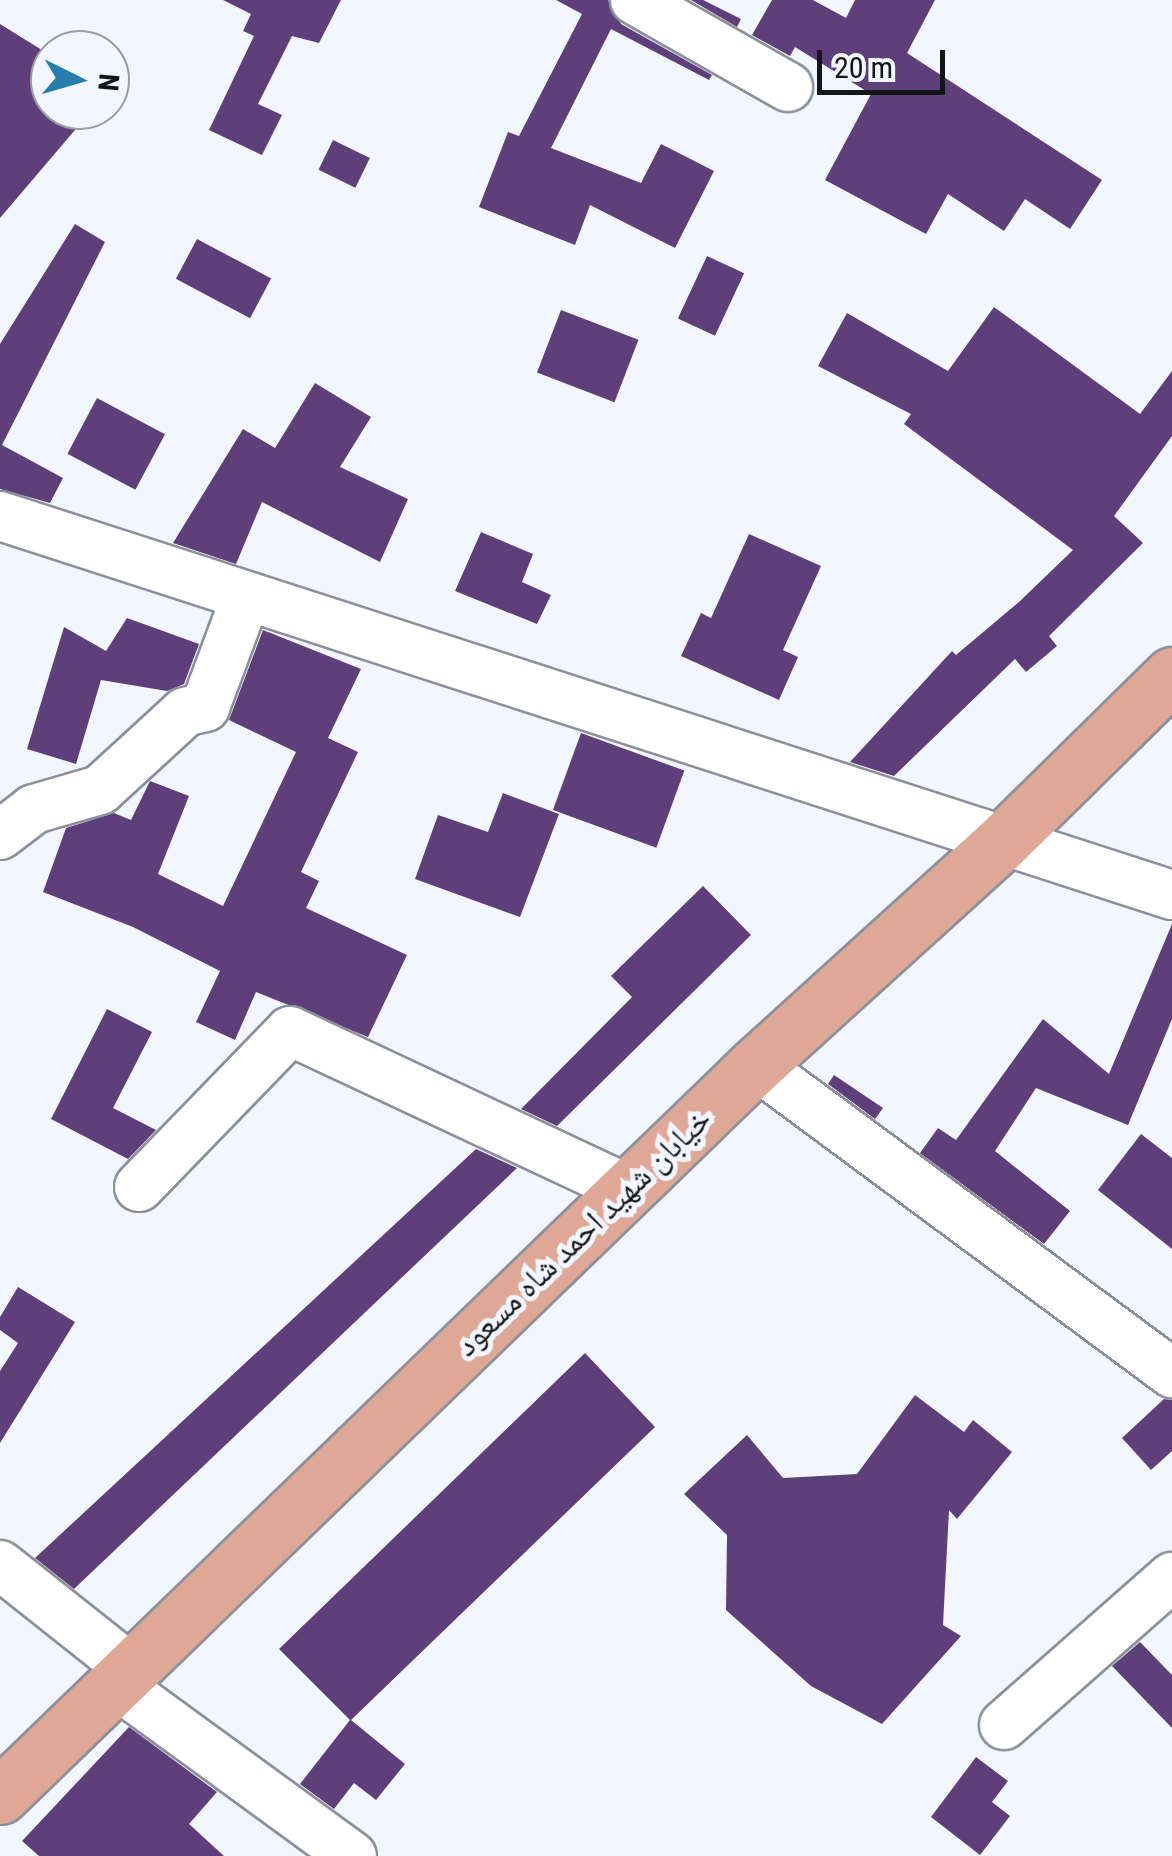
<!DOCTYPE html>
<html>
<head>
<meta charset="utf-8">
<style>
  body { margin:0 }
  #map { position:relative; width:1172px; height:1856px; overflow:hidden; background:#f2f6ff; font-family:"Roboto Condensed","Noto Naskh Arabic",sans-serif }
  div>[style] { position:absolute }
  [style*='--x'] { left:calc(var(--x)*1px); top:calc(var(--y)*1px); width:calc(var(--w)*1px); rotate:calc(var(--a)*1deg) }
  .building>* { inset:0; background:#5f3f7a; transform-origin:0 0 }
  .roads { filter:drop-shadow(2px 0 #8c909a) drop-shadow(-2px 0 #8c909a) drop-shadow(0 2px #8c909a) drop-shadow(0 -2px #8c909a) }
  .minor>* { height:48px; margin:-24px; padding:0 24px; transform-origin:24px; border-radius:24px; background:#fff }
  .major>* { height:55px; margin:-27.5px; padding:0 27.5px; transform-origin:27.5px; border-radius:27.5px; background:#dfa896 }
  span { translate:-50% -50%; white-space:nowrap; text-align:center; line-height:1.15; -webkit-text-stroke:10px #f2f6ff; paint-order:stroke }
  .street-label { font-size:32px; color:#141519 }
  .north { position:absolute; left:30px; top:30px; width:100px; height:100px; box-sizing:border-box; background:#f2f6ff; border:2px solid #999ca3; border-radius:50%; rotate:95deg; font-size:28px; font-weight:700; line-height:40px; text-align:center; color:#141519 }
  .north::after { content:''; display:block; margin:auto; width:35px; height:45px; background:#277ead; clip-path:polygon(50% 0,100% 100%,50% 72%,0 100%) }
  .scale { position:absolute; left:817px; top:50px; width:128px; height:45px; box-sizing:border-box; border:5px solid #141519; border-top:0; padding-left:12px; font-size:30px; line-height:35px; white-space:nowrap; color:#141519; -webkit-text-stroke:8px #f2f6ff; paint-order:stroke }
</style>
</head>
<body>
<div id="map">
  <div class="building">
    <i style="clip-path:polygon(223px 0,341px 0,319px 43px,292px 36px,258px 104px,282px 115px,262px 155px,209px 130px,254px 36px,243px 31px,251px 14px)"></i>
    <i style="clip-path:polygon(556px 0,608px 0,621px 24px,712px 75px,709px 80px,611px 29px,551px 148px,641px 183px,661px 144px,714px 171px,675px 248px,590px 205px,575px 245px,479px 207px,508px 132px,519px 136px,582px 14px)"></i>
    <i style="clip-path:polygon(691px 0,703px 0,741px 19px,737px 27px)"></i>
    <i style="clip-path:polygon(772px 0,813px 0,846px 18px,855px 0,935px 0,907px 53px,1102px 180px,1070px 229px,1025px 199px,1004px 231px,948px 194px,926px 234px,825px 180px,871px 94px,795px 47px,790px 56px,752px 35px)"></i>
    <i style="clip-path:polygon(0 24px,50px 55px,50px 110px,92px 110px,0 218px)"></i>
    <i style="left:333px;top:140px;width:41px;height:33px;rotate:26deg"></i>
    <i style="clip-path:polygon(75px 224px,105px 242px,2px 445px,63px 478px,50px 503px,0 489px,0 344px)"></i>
    <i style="left:197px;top:239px;width:84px;height:45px;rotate:28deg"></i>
    <i style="left:707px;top:256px;width:41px;height:69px;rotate:25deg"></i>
    <i style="clip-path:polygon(994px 307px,1140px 414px,1172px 371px,1172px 436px,1114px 516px,1143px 543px,1049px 636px,1057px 646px,1026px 672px,1015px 659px,894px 776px,850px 762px,952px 651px,956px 655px,1019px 602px,1073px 550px,904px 424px,911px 414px,818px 366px,847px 313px,948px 371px)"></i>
    <i style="left:561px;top:310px;width:83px;height:67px;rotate:21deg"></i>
    <i style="clip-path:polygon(315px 383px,371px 417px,340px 467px,408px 499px,380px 562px,262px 502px,236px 564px,173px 543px,243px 429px,275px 448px)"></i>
    <i style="left:97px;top:398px;width:77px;height:63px;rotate:28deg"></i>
    <i style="clip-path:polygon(481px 532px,533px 554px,522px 582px,551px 595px,537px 624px,455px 591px)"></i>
    <i style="clip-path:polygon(749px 534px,821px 566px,783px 650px,798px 657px,779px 700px,681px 656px,701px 613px,711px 618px)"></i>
    <i style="clip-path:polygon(127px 618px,199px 644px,184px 684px,167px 691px,101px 680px,76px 764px,27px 749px,64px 627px,106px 651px)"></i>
    <i style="clip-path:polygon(263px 630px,361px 669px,328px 738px,358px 752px,301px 872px,319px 881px,306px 908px,407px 955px,368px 1037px,256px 992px,235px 1040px,196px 1022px,220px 971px,133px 927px,43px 892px,66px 828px,114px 813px,131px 820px,150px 781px,189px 796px,158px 874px,223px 906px,296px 752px,229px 720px)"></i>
    <i style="left:581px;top:733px;width:110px;height:82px;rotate:20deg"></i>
    <i style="clip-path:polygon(503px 793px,559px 814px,520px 917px,415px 879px,438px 815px,488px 832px)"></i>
    <i style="clip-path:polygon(703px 886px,751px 935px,557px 1126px,521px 1109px,632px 997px,611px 976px)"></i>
    <i style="clip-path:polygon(1172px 924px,1172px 1019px,1128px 1125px,1036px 1088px,995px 1151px,1070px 1211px,1044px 1244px,920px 1153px,938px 1128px,956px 1140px,1043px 1019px,1109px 1074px)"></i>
    <i style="clip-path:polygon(107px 1009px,152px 1032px,113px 1108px,156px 1130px,128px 1159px,51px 1119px)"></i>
    <i style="clip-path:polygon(834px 1075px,883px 1108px,875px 1119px,828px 1084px)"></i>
    <i style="clip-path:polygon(1141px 1134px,1172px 1158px,1172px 1249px,1098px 1190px)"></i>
    <i style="clip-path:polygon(476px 1149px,517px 1168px,74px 1589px,35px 1558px)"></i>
    <i style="clip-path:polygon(18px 1287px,75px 1322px,0 1443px,0 1371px,18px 1343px,0 1330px,0 1317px)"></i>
    <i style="clip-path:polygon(585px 1353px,655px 1427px,351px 1720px,405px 1764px,376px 1800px,354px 1783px,334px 1809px,300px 1784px,350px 1720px,279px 1649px)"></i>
    <i style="clip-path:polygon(915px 1395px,964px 1432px,973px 1420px,1012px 1452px,957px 1519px,949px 1510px,943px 1625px,961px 1636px,882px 1724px,811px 1686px,726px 1610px,727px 1535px,684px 1494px,747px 1435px,783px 1478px,857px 1474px)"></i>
    <i style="clip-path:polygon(1164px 1399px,1172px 1400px,1172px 1451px,1151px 1470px,1122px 1438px)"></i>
    <i style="clip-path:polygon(1140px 1642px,1172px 1675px,1172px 1728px,1112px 1666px)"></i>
    <i style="clip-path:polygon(129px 1727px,217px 1792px,189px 1824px,224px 1856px,39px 1856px,22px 1841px)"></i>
    <i style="clip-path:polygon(976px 1757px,1008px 1781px,992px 1802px,1010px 1816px,980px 1855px,931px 1817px)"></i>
  </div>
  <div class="roads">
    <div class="minor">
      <i style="--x:635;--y:0;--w:176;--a:29.6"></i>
      <i style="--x:0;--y:516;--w:1232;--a:17.92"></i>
      <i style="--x:0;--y:835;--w:43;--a:-37.4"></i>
      <i style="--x:34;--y:809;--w:69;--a:-16.1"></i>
      <i style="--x:100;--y:790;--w:115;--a:-42.5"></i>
      <i style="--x:185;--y:712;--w:21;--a:-14"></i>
      <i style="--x:205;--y:707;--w:117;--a:-69.6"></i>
      <i style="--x:756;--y:1065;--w:518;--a:36.52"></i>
      <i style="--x:139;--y:1187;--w:217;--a:-45.9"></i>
      <i style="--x:290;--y:1031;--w:372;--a:25.1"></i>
      <i style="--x:0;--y:1565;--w:167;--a:38.4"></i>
      <i style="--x:116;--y:1684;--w:292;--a:36.1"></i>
      <i style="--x:1004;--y:1725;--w:224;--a:-41.4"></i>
    </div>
    <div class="major">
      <i style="--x:0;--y:1796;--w:1052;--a:-44.04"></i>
      <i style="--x:756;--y:1065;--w:329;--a:-42.2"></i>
      <i style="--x:1000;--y:844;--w:241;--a:-44.5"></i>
    </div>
  </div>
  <div class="street-label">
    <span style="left:583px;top:1232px;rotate:-44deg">خیابان شهید احمد شاه مسعود</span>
  </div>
  <div class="north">N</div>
  <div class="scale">20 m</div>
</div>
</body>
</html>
